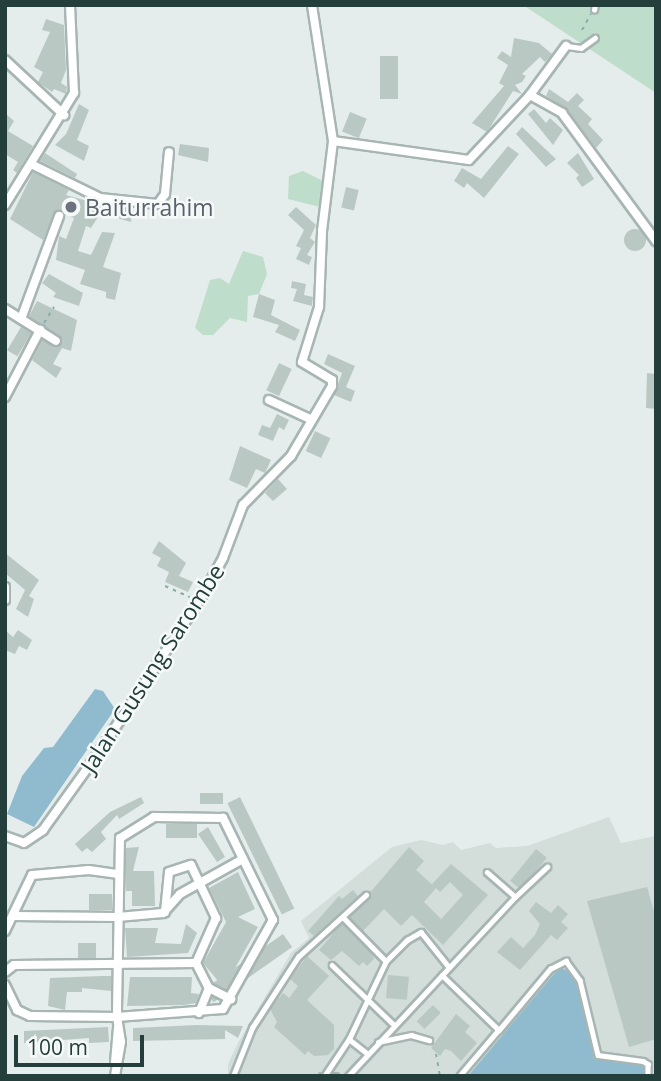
<!DOCTYPE html>
<html>
<head>
<meta charset="utf-8">
<style>
  body { margin:0 }
  #map { position:relative; width:661px; height:1081px; overflow:hidden; background:#e4edeb; font-family:"Open Sans",sans-serif }
  div>[style] { position:absolute }
  [style*='--x'] { left:calc(var(--x)*1px); top:calc(var(--y)*1px); width:calc(var(--w)*1px); rotate:calc(var(--a)*1deg) }
  .built>* { inset:0; background:#d3ddda }
  .green>* { inset:0; background:#bfddcb }
  .water>* { inset:0; background:#90bbcf }
  .building>* { inset:0; background:#bac8c4; transform-origin:0 0 }
  .round { border-radius:50% }
  .path>* { height:2px; margin-top:-1px; transform-origin:0; background:repeating-linear-gradient(90deg,#86afa9 0 3.5px,transparent 0 8.5px) }
  .roads { filter:drop-shadow(2px 0 #a7b5b3) drop-shadow(-2px 0 #a7b5b3) drop-shadow(0 2px #a7b5b3) drop-shadow(0 -2px #a7b5b3) }
  .service>* { height:4.5px; margin:-2.25px; padding:0 2.25px; transform-origin:2.25px; border-radius:2.25px; background:#fff }
  .minor>* { height:8px; margin:-4px; padding:0 4px; transform-origin:4px; border-radius:4px; background:#fff }
  .dots>* { width:19px; height:19px; translate:-50% -50%; box-sizing:border-box; border:4px solid #f5faf8; border-radius:50% }
  span { translate:-50% -50%; white-space:nowrap; text-align:center; line-height:1.15; -webkit-text-stroke:5px #f5faf8; paint-order:stroke }
  .worship-label { font-size:23px; color:#5b616d }
  .left { translate:0 -50%; text-align:left }
  .street-label { font-size:23px; color:#243e3b }
  .frame { position:absolute; inset:0; border:7px solid #243e3b; pointer-events:none }
  .scale { position:absolute; left:14px; top:1035px; width:130px; height:32px; box-sizing:border-box; border:4px solid #243e3b; border-top:0; padding-left:9px; font-size:21px; line-height:24px; white-space:nowrap; color:#243e3b; -webkit-text-stroke:5px #f5faf8; paint-order:stroke }
</style>
</head>
<body>
<div id="map">
  <div class="built">
    <i style="clip-path:polygon(609px 817px,621px 843px,656px 836px,656px 1076px,228px 1076px,228px 1064px,238px 1043px,291px 953px,309px 938px,301px 921px,392px 847px,421px 840px,443px 845px,453px 842px,461px 850px,490px 843px,496px 848px,527px 846px)"></i>
  </div>
  <div class="green">
    <i style="clip-path:polygon(523px 5px,656px 5px,656px 93px)"></i>
    <i style="clip-path:polygon(303px 171px,323px 181px,320px 207px,288px 199px,289px 176px)"></i>
    <i style="clip-path:polygon(243px 251px,263px 257px,267px 274px,259px 294px,248px 296px,247px 322px,230px 318px,213px 335px,203px 335px,195px 328px,210px 280px,220px 278px,229px 284px)"></i>
  </div>
  <div class="water">
    <i style="clip-path:polygon(95px 689px,103px 691px,115px 709px,34px 827px,7px 814px,22px 776px,44px 748px,53px 747px)"></i>
    <i style="clip-path:polygon(559px 968px,574px 972px,594px 1059px,644px 1064px,645px 1076px,468px 1076px)"></i>
  </div>
  <div class="building">
    <i style="clip-path:polygon(46px 19px,64px 25px,66px 70px,61px 83px,67px 87px,66px 94px,54px 89px,52px 92px,38px 82px,43px 72px,34px 67px,50px 32px,42px 30px)"></i>
    <i style="clip-path:polygon(514px 38px,539px 43px,552px 54px,545px 62px,540px 57px,522px 74px,526px 76px,522px 82px,515px 85px,522px 94px,513px 91px,487px 132px,472px 123px,504px 86px,499px 83px,508px 65px,497px 58px,502px 51px,511px 57px)"></i>
    <i style="left:380px;top:56px;width:18px;height:43px"></i>
    <i style="clip-path:polygon(549px 89px,568px 102px,577px 93px,584px 100px,578px 106px,592px 119px,588px 124px,603px 140px,596px 148px,567px 109px,546px 96px)"></i>
    <i style="clip-path:polygon(79px 104px,89px 110px,77px 140px,89px 146px,84px 161px,55px 145px,66px 134px)"></i>
    <i style="clip-path:polygon(534px 109px,546px 123px,550px 118px,563px 130px,553px 145px,528px 114px)"></i>
    <i style="left:350px;top:112px;width:18px;height:21px;rotate:22deg"></i>
    <i style="clip-path:polygon(5px 113px,14px 121px,8px 131px,33px 146px,17px 173px,13px 170px,18px 162px,5px 154px)"></i>
    <i style="clip-path:polygon(522px 127px,556px 159px,546px 167px,516px 134px)"></i>
    <i style="clip-path:polygon(180px 144px,209px 148px,208px 162px,178px 155px)"></i>
    <i style="clip-path:polygon(508px 146px,519px 154px,484px 198px,467px 183px,464px 188px,454px 181px,462px 168px,481px 179px)"></i>
    <i style="clip-path:polygon(45px 153px,77px 174px,75px 178px,40px 161px)"></i>
    <i style="clip-path:polygon(578px 153px,594px 179px,582px 187px,576px 178px,579px 175px,567px 163px)"></i>
    <i style="clip-path:polygon(33px 172px,69px 190px,66px 195px,105px 206px,91px 228px,86px 226px,78px 251px,91px 255px,102px 232px,115px 233px,103px 267px,121px 273px,115px 300px,106px 298px,106px 292px,80px 284px,85px 270px,56px 260px,59px 236px,66px 239px,74px 218px,55px 211px,43px 240px,10px 219px)"></i>
    <i style="left:346px;top:187px;width:13px;height:21px;rotate:13deg"></i>
    <i style="clip-path:polygon(105px 205px,132px 208px,131px 222px,110px 216px,113px 210px)"></i>
    <i style="clip-path:polygon(296px 207px,316px 225px,310px 238px,315px 242px,307px 255px,312px 257px,309px 265px,296px 259px,301px 248px,296px 246px,304px 230px,288px 215px)"></i>
    <i class="round" style="left:624px;top:229px;width:22px;height:22px"></i>
    <i style="clip-path:polygon(49px 274px,83px 293px,79px 306px,53px 297px,56px 293px,42px 283px)"></i>
    <i style="clip-path:polygon(292px 281px,306px 284px,304px 295px,313px 297px,312px 306px,293px 301px,297px 289px,291px 288px)"></i>
    <i style="clip-path:polygon(259px 294px,275px 300px,271px 315px,300px 330px,295px 341px,275px 332px,279px 325px,253px 317px)"></i>
    <i style="clip-path:polygon(37px 301px,77px 320px,71px 351px,62px 348px,53px 364px,62px 368px,56px 378px,32px 360px,42px 340px,55px 347px,62px 342px,29px 316px)"></i>
    <i style="left:21px;top:327px;width:12px;height:27px;rotate:31deg"></i>
    <i style="clip-path:polygon(328px 354px,355px 366px,346px 387px,355px 391px,351px 402px,334px 395px,342px 373px,324px 364px)"></i>
    <i style="left:279px;top:363px;width:14px;height:30px;rotate:25deg"></i>
    <i style="clip-path:polygon(647px 373px,656px 374px,656px 409px,646px 408px)"></i>
    <i style="clip-path:polygon(277px 414px,289px 420px,284px 430px,279px 427px,273px 441px,258px 435px,262px 425px,270px 428px)"></i>
    <i style="left:315px;top:431px;width:17px;height:22px;rotate:25deg"></i>
    <i style="clip-path:polygon(240px 446px,271px 460px,265px 473px,256px 469px,247px 488px,229px 480px)"></i>
    <i style="clip-path:polygon(278px 479px,287px 489px,273px 501px,265px 493px)"></i>
    <i style="clip-path:polygon(159px 541px,186px 563px,179px 576px,193px 582px,188px 592px,165px 582px,169px 572px,157px 566px,161px 558px,152px 553px)"></i>
    <i style="clip-path:polygon(5px 553px,39px 580px,29px 596px,34px 599px,28px 617px,16px 609px,25px 590px,5px 573px)"></i>
    <i style="clip-path:polygon(5px 630px,13px 637px,18px 630px,32px 640px,27px 650px,19px 646px,15px 654px,5px 650px)"></i>
    <i style="left:200px;top:793px;width:23px;height:11px"></i>
    <i style="clip-path:polygon(141px 797px,144px 803px,119px 819px,117px 815px,101px 832px,106px 839px,92px 852px,87px 848px,82px 852px,75px 844px,110px 812px)"></i>
    <i style="left:240px;top:797px;width:124px;height:14px;rotate:64deg"></i>
    <i style="left:166px;top:824px;width:31px;height:14px"></i>
    <i style="clip-path:polygon(208px 827px,225px 857px,217px 862px,198px 834px)"></i>
    <i style="clip-path:polygon(139px 847px,133px 871px,154px 871px,155px 906px,132px 906px,132px 891px,126px 891px,126px 848px)"></i>
    <i style="clip-path:polygon(409px 847px,424px 861px,416px 870px,436px 888px,424px 902px,441px 919px,463px 895px,450px 882px,440px 892px,432px 884px,451px 864px,488px 895px,443px 945px,412px 915px,401px 926px,384px 909px,363px 931px,349px 917px)"></i>
    <i style="left:536px;top:849px;width:14px;height:41px;rotate:39deg"></i>
    <i style="clip-path:polygon(238px 872px,255px 909px,238px 917px,258px 927px,224px 988px,203px 963px,226px 922px,209px 888px)"></i>
    <i style="clip-path:polygon(647px 887px,656px 918px,656px 1039px,629px 1047px,587px 901px)"></i>
    <i style="clip-path:polygon(353px 890px,358px 896px,314px 936px,308px 931px,339px 896px,342px 899px)"></i>
    <i style="left:89px;top:894px;width:23px;height:16px"></i>
    <i style="clip-path:polygon(536px 902px,551px 913px,558px 905px,568px 914px,561px 922px,568px 928px,557px 940px,551px 935px,520px 970px,497px 952px,511px 937px,523px 948px,535px 935px,540px 924px,529px 911px)"></i>
    <i style="clip-path:polygon(342px 923px,372px 953px,374px 959px,367px 966px,363px 962px,359px 966px,342px 951px,331px 960px,319px 950px)"></i>
    <i style="clip-path:polygon(186px 924px,197px 933px,188px 953px,127px 957px,125px 928px,158px 928px,155px 943px,181px 944px)"></i>
    <i style="left:283px;top:934px;width:16px;height:96px;rotate:55deg"></i>
    <i style="left:78px;top:943px;width:18px;height:15px"></i>
    <i style="clip-path:polygon(307px 956px,329px 976px,307px 1000px,334px 1025px,334px 1049px,328px 1055px,314px 1056px,308px 1051px,305px 1055px,274px 1027px,277px 1022px,270px 1009px,283px 993px,289px 998px,298px 986px,290px 979px)"></i>
    <i style="left:388px;top:975px;width:21px;height:23px;rotate:5deg"></i>
    <i style="clip-path:polygon(101px 976px,111px 976px,111px 991px,82px 988px,82px 992px,67px 992px,65px 1010px,48px 1006px,50px 978px)"></i>
    <i style="clip-path:polygon(130px 977px,192px 977px,191px 993px,199px 994px,196px 1003px,184px 1005px,127px 1006px)"></i>
    <i style="left:433px;top:1005px;width:11px;height:23px;rotate:45deg"></i>
    <i style="clip-path:polygon(456px 1014px,470px 1026px,465px 1032px,477px 1043px,461px 1061px,451px 1051px,445px 1049px,440px 1056px,431px 1048px)"></i>
    <i style="clip-path:polygon(197px 1025px,243px 1026px,238px 1038px,225px 1030px,225px 1039px,133px 1041px,133px 1028px)"></i>
    <i style="clip-path:polygon(108px 1027px,109px 1042px,89px 1043px,89px 1038px,24px 1043px,24px 1031px)"></i>
  </div>
  <div class="path">
    <i style="--x:582;--y:30;--w:18;--a:-61"></i>
    <i style="--x:44;--y:323;--w:19;--a:-58"></i>
    <i style="--x:165;--y:586;--w:27;--a:24"></i>
    <i style="--x:436;--y:1054;--w:22;--a:80"></i>
  </div>
  <div class="roads">
    <div class="service">
      <i style="--x:594;--y:10;--w:5;--a:-79"></i>
      <i style="--x:567;--y:46;--w:14;--a:8"></i>
      <i style="--x:581;--y:48;--w:17;--a:-36"></i>
      <i style="--x:515;--y:897;--w:44;--a:-43.2"></i>
      <i style="--x:344;--y:918;--w:60;--a:45.7"></i>
      <i style="--x:332;--y:965;--w:85;--a:44"></i>
      <i style="--x:442;--y:975;--w:79;--a:44"></i>
      <i style="--x:499;--y:1030;--w:60;--a:130.3"></i>
      <i style="--x:499;--y:1030;--w:80;--a:-50.1"></i>
      <i style="--x:550;--y:969;--w:18;--a:-27"></i>
      <i style="--x:566;--y:961;--w:24;--a:54"></i>
      <i style="--x:580;--y:980;--w:77;--a:76.5"></i>
      <i style="--x:598;--y:1055;--w:45;--a:7.6"></i>
      <i style="--x:643;--y:1061;--w:6;--a:31"></i>
      <i style="--x:648;--y:1064;--w:12;--a:90"></i>
      <i style="--x:349;--y:1039;--w:23;--a:38"></i>
      <i style="--x:378;--y:1042;--w:34;--a:-12"></i>
      <i style="--x:411;--y:1035;--w:19;--a:16"></i>
      <i style="--x:325;--y:1075;--w:43;--a:-56.3"></i>
      <i style="--x:349;--y:1039;--w:86;--a:-64.6"></i>
      <i style="--x:386;--y:961;--w:30;--a:-45"></i>
      <i style="--x:407;--y:940;--w:16;--a:-30"></i>
      <i style="--x:421;--y:932;--w:45;--a:51.3"></i>
      <i style="--x:233;--y:1076;--w:52;--a:-68.4"></i>
      <i style="--x:252;--y:1028;--w:85;--a:-57.1"></i>
      <i style="--x:298;--y:957;--w:92;--a:-42.4"></i>
      <i style="--x:322;--y:1076;--w:14;--a:0"></i>
      <i style="--x:348;--y:1076;--w:245;--a:-47"></i>
      <i style="--x:515;--y:897;--w:37;--a:-139"></i>
    </div>
    <div class="minor">
      <i style="--x:5;--y:60;--w:81;--a:43"></i>
      <i style="--x:530;--y:95;--w:37;--a:29"></i>
      <i style="--x:562;--y:113;--w:159;--a:53.7"></i>
      <i style="--x:333;--y:141;--w:137;--a:8"></i>
      <i style="--x:469;--y:160;--w:89;--a:-46.8"></i>
      <i style="--x:530;--y:95;--w:61;--a:-53.7"></i>
      <i style="--x:33;--y:165;--w:75;--a:26.2"></i>
      <i style="--x:100;--y:198;--w:58;--a:5.9"></i>
      <i style="--x:158;--y:204;--w:12;--a:-55"></i>
      <i style="--x:165;--y:194;--w:42;--a:-84.6"></i>
      <i style="--x:5;--y:205;--w:132;--a:-58.4"></i>
      <i style="--x:74;--y:93;--w:88;--a:-92.6"></i>
      <i style="--x:5;--y:309;--w:60;--a:32.1"></i>
      <i style="--x:21;--y:319;--w:110;--a:-69.7"></i>
      <i style="--x:5;--y:397;--w:76;--a:-62.4"></i>
      <i style="--x:269;--y:400;--w:47;--a:24.9"></i>
      <i style="--x:5;--y:587;--w:13;--a:90"></i>
      <i style="--x:5;--y:836;--w:20;--a:20"></i>
      <i style="--x:24;--y:843;--w:23;--a:-34"></i>
      <i style="--x:43;--y:830;--w:96;--a:-54.3"></i>
      <i style="--x:99;--y:752;--w:188;--a:-56.5"></i>
      <i style="--x:203;--y:595;--w:42;--a:-61.6"></i>
      <i style="--x:223;--y:558;--w:57;--a:-69.3"></i>
      <i style="--x:243;--y:505;--w:69;--a:-45.6"></i>
      <i style="--x:291;--y:456;--w:81;--a:-59.6"></i>
      <i style="--x:332;--y:386;--w:6;--a:-90"></i>
      <i style="--x:332;--y:380;--w:35;--a:-149"></i>
      <i style="--x:302;--y:362;--w:58;--a:-72.8"></i>
      <i style="--x:319;--y:307;--w:76;--a:-87.7"></i>
      <i style="--x:322;--y:231;--w:91;--a:-83"></i>
      <i style="--x:333;--y:141;--w:138;--a:-98.8"></i>
      <i style="--x:165;--y:912;--w:40;--a:-84.3"></i>
      <i style="--x:169;--y:872;--w:23;--a:-18"></i>
      <i style="--x:191;--y:865;--w:59;--a:64.7"></i>
      <i style="--x:216;--y:918;--w:49;--a:114"></i>
      <i style="--x:13;--y:916;--w:105;--a:0.5"></i>
      <i style="--x:118;--y:917;--w:45;--a:-5.1"></i>
      <i style="--x:163;--y:913;--w:25;--a:-48"></i>
      <i style="--x:180;--y:894;--w:72;--a:-29.1"></i>
      <i style="--x:5;--y:931;--w:62;--a:-64.3"></i>
      <i style="--x:32;--y:875;--w:57;--a:-5"></i>
      <i style="--x:89;--y:870;--w:28;--a:8"></i>
      <i style="--x:196;--y:963;--w:28;--a:63"></i>
      <i style="--x:209;--y:988;--w:27;--a:112"></i>
      <i style="--x:5;--y:972;--w:11;--a:-38"></i>
      <i style="--x:14;--y:965;--w:182;--a:-0.6"></i>
      <i style="--x:5;--y:985;--w:28;--a:64"></i>
      <i style="--x:17;--y:1010;--w:14;--a:25"></i>
      <i style="--x:30;--y:1016;--w:87;--a:0.7"></i>
      <i style="--x:117;--y:1017;--w:106;--a:-4.3"></i>
      <i style="--x:223;--y:1009;--w:102;--a:-60.7"></i>
      <i style="--x:273;--y:920;--w:114;--a:-116.1"></i>
      <i style="--x:223;--y:818;--w:69;--a:-179.2"></i>
      <i style="--x:154;--y:817;--w:40;--a:148"></i>
      <i style="--x:120;--y:838;--w:179;--a:91"></i>
      <i style="--x:117;--y:1017;--w:25;--a:81"></i>
      <i style="--x:121;--y:1042;--w:35;--a:100"></i>
      <i style="--x:209;--y:988;--w:25;--a:27"></i>
      <i style="--x:115;--y:1062;--w:34;--a:-85"></i>
    </div>
  </div>
  <div class="dots">
    <i style="left:71px;top:207px;background:#6b7280"></i>
  </div>
  <div class="worship-label">
    <span class="left" style="left:85px;top:207px">Baiturrahim</span>
  </div>
  <div class="street-label">
    <span style="left:152px;top:668px;rotate:-57deg">Jalan Gusung Sarombe</span>
  </div>
  <div class="frame"></div>
  <div class="scale">100 m</div>
</div>
</body>
</html>
